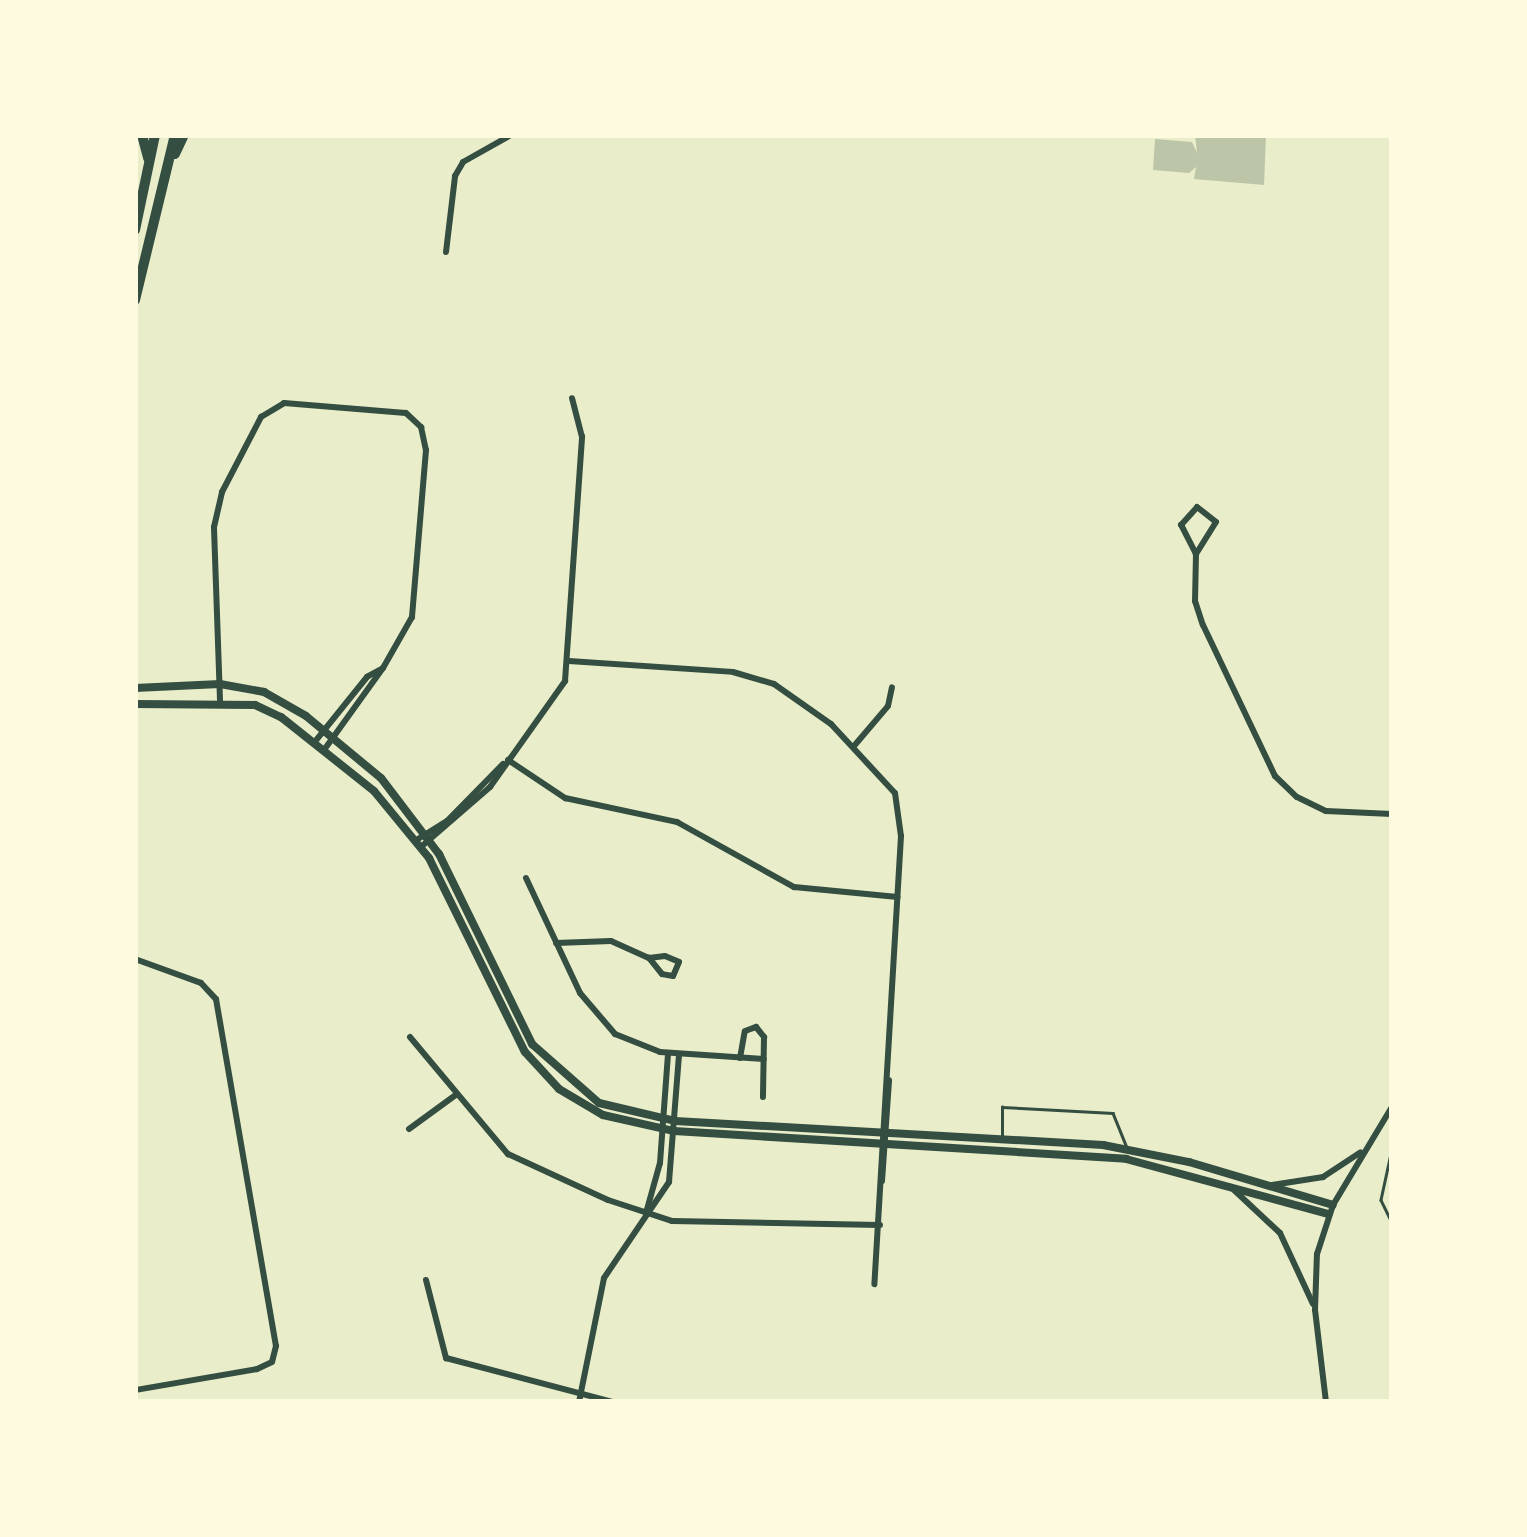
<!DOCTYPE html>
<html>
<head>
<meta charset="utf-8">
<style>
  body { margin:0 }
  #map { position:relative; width:1527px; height:1537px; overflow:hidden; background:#e9edc9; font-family:Quicksand,sans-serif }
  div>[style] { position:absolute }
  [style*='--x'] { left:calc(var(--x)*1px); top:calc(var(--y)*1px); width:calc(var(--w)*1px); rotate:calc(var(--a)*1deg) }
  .building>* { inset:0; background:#bcc5a7 }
  .path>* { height:2.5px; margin:-1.25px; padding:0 1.25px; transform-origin:1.25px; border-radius:1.25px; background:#344e41 }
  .service>* { height:2.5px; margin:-1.25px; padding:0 1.25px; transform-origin:1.25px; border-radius:1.25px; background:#344e41 }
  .minor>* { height:6px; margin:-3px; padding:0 3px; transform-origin:3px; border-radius:3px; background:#344e41 }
  .tertiary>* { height:8px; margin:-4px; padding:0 4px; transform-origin:4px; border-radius:4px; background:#344e41 }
  .primary>* { height:10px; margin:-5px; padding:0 5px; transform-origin:5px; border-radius:5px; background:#344e41 }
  span { translate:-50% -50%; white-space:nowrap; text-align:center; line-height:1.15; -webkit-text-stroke:9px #fefae0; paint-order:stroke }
  .frame { position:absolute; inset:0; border:138px solid #fefae0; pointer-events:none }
</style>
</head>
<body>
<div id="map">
  <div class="building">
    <i style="clip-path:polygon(1195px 135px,1266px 135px,1264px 185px,1194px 179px,1196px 167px,1189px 173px,1153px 170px,1155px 139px,1192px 142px,1197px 153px)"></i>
  </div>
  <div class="path">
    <i style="--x:1392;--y:1149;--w:52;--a:102.2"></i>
    <i style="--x:1381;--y:1200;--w:25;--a:64"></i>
  </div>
  <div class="service">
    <i style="--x:1002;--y:1138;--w:31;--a:-90"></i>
    <i style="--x:1002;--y:1107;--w:111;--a:3.1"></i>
    <i style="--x:1113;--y:1113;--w:37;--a:68"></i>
  </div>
  <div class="minor">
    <i style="--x:446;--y:252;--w:77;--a:-83.2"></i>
    <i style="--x:455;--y:176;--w:16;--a:-60"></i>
    <i style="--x:463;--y:162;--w:55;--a:-29.4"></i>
    <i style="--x:1197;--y:507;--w:24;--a:38"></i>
    <i style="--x:1216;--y:522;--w:38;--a:122"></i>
    <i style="--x:1196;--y:554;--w:33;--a:-117"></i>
    <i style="--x:1181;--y:525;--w:24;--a:-48"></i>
    <i style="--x:1196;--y:554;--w:47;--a:91.2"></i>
    <i style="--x:1195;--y:601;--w:25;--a:72"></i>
    <i style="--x:1203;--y:625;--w:167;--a:64.5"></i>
    <i style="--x:1275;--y:776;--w:30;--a:44"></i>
    <i style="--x:1297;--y:797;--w:32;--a:26"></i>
    <i style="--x:1326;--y:811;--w:66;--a:2.6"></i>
    <i style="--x:569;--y:661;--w:164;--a:3.8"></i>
    <i style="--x:733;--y:672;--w:43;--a:16.3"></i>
    <i style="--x:774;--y:684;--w:70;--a:35.1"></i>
    <i style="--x:831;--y:724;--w:94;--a:47.2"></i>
    <i style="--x:895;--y:793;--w:43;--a:82.1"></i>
    <i style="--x:901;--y:836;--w:449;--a:93.4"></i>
    <i style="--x:220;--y:700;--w:173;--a:-92"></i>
    <i style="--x:214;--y:527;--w:36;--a:-77"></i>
    <i style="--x:222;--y:492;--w:85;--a:-62.5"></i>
    <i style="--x:261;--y:417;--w:27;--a:-31"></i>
    <i style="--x:284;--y:403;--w:122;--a:4.7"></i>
    <i style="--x:406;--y:413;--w:21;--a:43"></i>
    <i style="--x:421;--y:427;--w:24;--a:78"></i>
    <i style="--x:426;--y:450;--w:168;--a:94.8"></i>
    <i style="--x:412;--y:617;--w:59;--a:119.6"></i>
    <i style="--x:383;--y:668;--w:18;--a:151"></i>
    <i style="--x:367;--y:677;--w:85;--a:128.8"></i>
    <i style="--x:854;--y:746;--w:52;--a:-49.6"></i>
    <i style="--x:888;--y:706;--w:19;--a:-78"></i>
    <i style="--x:324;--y:750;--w:101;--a:-54.3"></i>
    <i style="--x:508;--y:760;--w:69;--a:33.7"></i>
    <i style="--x:565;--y:798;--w:115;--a:12.1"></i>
    <i style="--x:677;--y:822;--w:134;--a:29.1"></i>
    <i style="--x:794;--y:887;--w:104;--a:5.5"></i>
    <i style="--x:418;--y:839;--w:34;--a:-32"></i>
    <i style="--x:447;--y:821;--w:80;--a:-45.5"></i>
    <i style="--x:422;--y:846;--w:90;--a:-40.9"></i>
    <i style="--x:490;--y:787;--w:130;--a:-54.7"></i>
    <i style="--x:565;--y:681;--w:245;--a:-86"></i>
    <i style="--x:582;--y:437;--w:40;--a:-104.4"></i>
    <i style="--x:526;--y:878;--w:127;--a:64.8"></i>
    <i style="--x:580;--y:993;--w:54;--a:49.5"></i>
    <i style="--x:615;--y:1034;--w:48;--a:21.8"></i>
    <i style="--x:660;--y:1052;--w:104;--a:3.9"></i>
    <i style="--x:556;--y:943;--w:55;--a:-2.1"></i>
    <i style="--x:611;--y:941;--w:42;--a:24.1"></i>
    <i style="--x:665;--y:956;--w:15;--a:23"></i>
    <i style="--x:679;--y:962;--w:15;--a:113"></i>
    <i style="--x:673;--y:976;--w:11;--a:-170"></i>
    <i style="--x:662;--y:974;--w:21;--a:-129"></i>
    <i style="--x:649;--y:958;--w:16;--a:-7"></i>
    <i style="--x:135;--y:959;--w:70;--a:20"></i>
    <i style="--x:201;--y:983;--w:22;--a:47"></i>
    <i style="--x:216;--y:999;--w:352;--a:80.2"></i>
    <i style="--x:276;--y:1346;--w:16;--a:104"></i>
    <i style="--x:272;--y:1362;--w:17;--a:155"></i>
    <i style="--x:257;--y:1369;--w:124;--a:170.2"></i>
    <i style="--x:410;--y:1037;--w:153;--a:50.1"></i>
    <i style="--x:508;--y:1154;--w:110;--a:24.7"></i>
    <i style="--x:608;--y:1200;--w:67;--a:18.2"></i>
    <i style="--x:672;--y:1221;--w:208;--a:1.1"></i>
    <i style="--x:740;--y:1058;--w:27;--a:-80"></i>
    <i style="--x:745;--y:1031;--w:12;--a:-20"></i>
    <i style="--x:756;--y:1027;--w:13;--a:51"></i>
    <i style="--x:764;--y:1037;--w:60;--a:91"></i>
    <i style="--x:409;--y:1129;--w:59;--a:-36.1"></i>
    <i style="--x:882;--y:1181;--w:101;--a:-86"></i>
    <i style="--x:1272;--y:1185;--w:52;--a:-8.9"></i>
    <i style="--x:1323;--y:1177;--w:45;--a:-33.3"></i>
    <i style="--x:1234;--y:1190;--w:63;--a:43.1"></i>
    <i style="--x:1280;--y:1233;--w:78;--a:65.1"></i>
    <i style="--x:646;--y:1213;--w:52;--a:-74.4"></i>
    <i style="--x:660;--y:1163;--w:110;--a:-85.8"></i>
    <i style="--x:426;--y:1280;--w:81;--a:75.6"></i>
    <i style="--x:446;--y:1358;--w:173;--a:14.8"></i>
    <i style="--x:579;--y:1402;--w:126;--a:-78.6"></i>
    <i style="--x:604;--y:1278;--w:116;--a:-55.9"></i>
    <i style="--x:669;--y:1182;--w:128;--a:-85.5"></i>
    <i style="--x:1326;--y:1402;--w:93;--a:-96.8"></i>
    <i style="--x:1315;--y:1310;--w:56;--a:-88"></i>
    <i style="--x:1317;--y:1254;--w:52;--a:-71.9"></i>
    <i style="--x:1333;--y:1205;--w:114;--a:-59"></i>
  </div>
  <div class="tertiary">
    <i style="--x:135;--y:688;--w:85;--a:-2.7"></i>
    <i style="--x:220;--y:684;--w:45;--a:10.3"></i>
    <i style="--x:264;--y:692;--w:48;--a:29.7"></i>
    <i style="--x:306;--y:716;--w:97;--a:39.6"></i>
    <i style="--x:381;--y:778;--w:96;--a:52.7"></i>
    <i style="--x:439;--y:854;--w:212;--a:63.9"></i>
    <i style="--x:532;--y:1044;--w:89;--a:41.4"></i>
    <i style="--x:599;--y:1103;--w:78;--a:13.3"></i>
    <i style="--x:675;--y:1121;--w:429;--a:3.2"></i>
    <i style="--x:1103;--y:1145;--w:88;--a:11.2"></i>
    <i style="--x:1189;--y:1162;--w:150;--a:16.6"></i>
    <i style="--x:135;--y:704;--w:120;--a:0.5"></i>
    <i style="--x:255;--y:705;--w:29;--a:25"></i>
    <i style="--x:281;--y:717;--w:119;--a:38.5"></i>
    <i style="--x:374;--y:791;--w:87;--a:50.6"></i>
    <i style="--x:429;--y:858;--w:216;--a:63.7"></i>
    <i style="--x:525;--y:1052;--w:50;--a:47.4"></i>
    <i style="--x:559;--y:1089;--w:51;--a:30.6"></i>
    <i style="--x:603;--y:1115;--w:73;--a:12.7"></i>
    <i style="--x:674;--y:1131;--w:453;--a:3.5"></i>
    <i style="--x:1126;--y:1159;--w:210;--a:15.2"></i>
  </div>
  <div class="primary">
    <i style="--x:142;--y:135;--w:24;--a:75"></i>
    <i style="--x:175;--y:154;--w:21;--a:-65"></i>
    <i style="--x:135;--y:230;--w:97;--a:-78.1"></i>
    <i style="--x:135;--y:300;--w:170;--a:-76.4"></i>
  </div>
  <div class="frame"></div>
</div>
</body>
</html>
